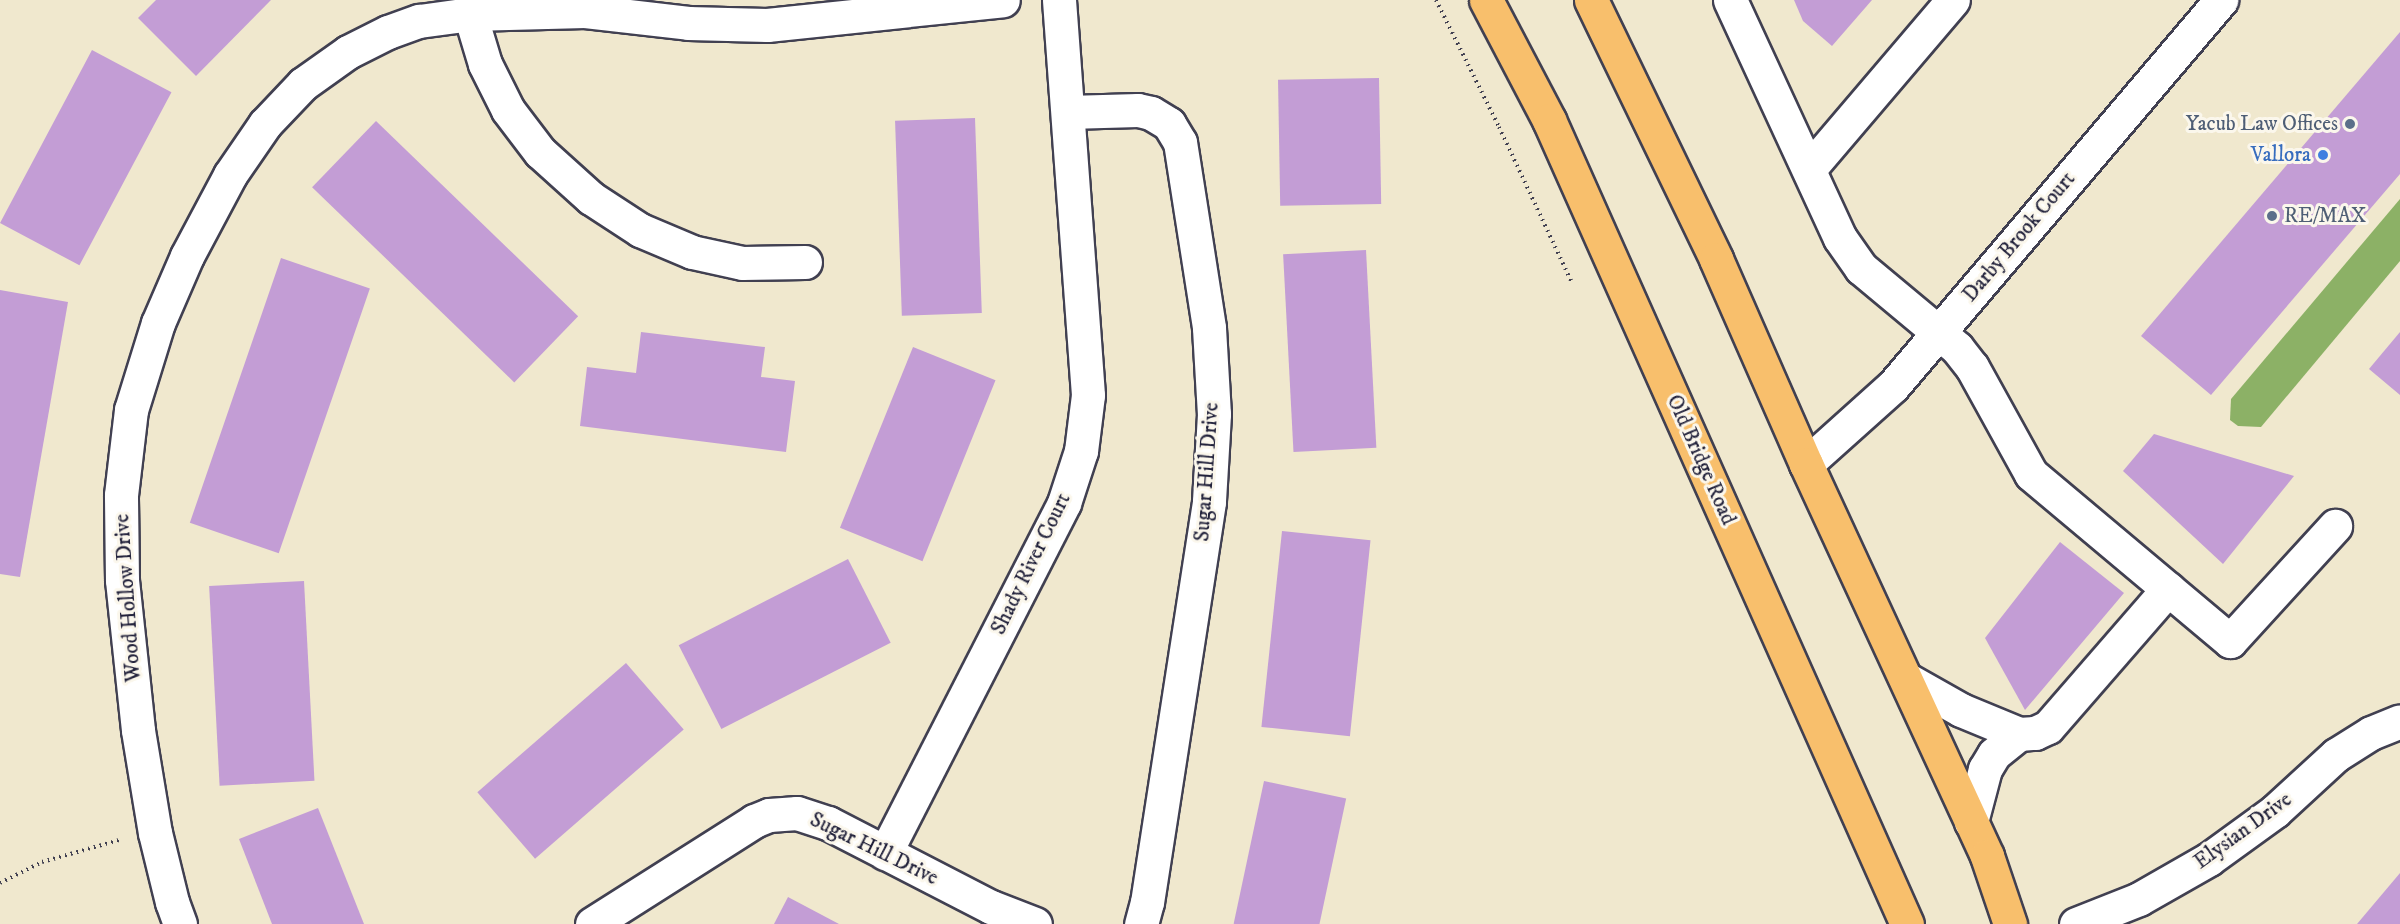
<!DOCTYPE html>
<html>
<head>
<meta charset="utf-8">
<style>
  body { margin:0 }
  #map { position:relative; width:2400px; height:924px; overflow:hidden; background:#f0e8ce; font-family:"IM FELL DW Pica",serif }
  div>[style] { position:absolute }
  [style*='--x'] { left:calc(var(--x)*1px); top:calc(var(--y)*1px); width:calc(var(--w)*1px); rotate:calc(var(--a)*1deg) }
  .forest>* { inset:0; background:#8cb166 }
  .building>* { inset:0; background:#c39dd5; transform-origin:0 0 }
  .path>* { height:4px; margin-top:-2px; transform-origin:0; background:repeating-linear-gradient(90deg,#414051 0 1.5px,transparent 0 6px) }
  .roads { filter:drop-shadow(2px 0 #414051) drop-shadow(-2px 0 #414051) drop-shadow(0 2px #414051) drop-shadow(0 -2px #414051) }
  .minor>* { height:33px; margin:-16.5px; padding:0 16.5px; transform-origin:16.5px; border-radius:16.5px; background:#fff }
  .major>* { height:33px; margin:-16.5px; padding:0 16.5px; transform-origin:16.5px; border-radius:16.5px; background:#f8bf6c }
  .dots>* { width:16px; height:16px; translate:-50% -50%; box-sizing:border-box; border:3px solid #fbf7ec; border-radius:50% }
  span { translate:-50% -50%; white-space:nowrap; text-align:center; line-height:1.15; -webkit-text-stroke:6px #fbf7ec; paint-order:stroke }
  .service-label { font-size:21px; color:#4e5e75 }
  .right { translate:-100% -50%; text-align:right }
  .left { translate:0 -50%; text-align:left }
  .shop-label { font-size:21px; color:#366cbe }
  .street-label { font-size:21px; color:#22223b }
</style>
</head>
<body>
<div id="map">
  <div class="forest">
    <i style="clip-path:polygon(2400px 199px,2400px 261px,2261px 427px,2238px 426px,2230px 420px,2231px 399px)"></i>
  </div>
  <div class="building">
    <i style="clip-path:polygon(156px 0,271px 0,196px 76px,138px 18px)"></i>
    <i style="clip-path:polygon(1794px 0,1872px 0,1832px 46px,1803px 21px)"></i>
    <i style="clip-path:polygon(2400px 32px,2400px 174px,2211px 395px,2141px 336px)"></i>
    <i style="left:92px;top:50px;width:90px;height:196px;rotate:28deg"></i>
    <i style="left:1379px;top:78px;width:126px;height:101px;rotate:89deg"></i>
    <i style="left:975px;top:118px;width:195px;height:80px;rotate:88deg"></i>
    <i style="left:376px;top:121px;width:281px;height:92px;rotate:44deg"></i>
    <i style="left:1366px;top:250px;width:198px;height:83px;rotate:87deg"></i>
    <i style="left:281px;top:258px;width:94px;height:280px;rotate:19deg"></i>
    <i style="clip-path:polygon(0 290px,68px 302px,20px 577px,0 574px)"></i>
    <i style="clip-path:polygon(641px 332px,765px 347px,761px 377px,795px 381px,786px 452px,580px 426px,587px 367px,636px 373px)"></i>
    <i style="clip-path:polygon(2400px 332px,2400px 395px,2369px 369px)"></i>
    <i style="left:913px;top:347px;width:89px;height:195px;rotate:22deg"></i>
    <i style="clip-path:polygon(2154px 434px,2294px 476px,2223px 564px,2123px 471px)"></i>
    <i style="left:1282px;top:531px;width:89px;height:197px;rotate:6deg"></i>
    <i style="clip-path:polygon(2060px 542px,2124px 593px,2025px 710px,1985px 638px)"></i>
    <i style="left:848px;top:559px;width:94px;height:190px;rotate:63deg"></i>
    <i style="left:304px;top:581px;width:200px;height:95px;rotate:87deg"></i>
    <i style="left:626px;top:663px;width:88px;height:197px;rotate:49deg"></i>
    <i style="left:1264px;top:781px;width:84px;height:146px;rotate:12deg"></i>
    <i style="clip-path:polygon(318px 808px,364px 924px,272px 924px,239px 839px)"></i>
    <i style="clip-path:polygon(2400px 873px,2400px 924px,2357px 924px)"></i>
    <i style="clip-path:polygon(788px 897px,839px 924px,774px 924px)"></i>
  </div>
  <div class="path">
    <i style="--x:1436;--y:0;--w:142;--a:63.6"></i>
    <i style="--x:1499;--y:127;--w:172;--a:64.9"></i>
    <i style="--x:0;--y:883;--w:47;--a:-26.6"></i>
    <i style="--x:42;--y:862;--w:80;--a:-15.9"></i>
  </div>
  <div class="roads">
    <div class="minor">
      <i style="--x:1730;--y:0;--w:262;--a:65.2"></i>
      <i style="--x:1840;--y:238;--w:37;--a:55"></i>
      <i style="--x:1861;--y:268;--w:125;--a:39.8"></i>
      <i style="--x:1957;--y:348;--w:24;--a:52"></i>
      <i style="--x:1972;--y:367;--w:122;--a:61.1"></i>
      <i style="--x:2031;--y:474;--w:260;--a:40"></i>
      <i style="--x:2230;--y:641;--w:156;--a:-47.6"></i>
      <i style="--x:470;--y:14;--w:52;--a:73.3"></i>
      <i style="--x:485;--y:64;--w:51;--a:63.4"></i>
      <i style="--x:508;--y:110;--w:53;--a:52.7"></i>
      <i style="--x:540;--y:152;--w:69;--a:42"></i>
      <i style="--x:591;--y:198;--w:59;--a:33.1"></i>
      <i style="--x:640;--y:230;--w:56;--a:22.9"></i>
      <i style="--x:692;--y:252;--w:51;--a:12.4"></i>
      <i style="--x:742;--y:263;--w:63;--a:-0.9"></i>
      <i style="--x:1068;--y:112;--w:70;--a:-1.6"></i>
      <i style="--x:1138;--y:110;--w:13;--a:13"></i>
      <i style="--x:1151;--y:113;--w:21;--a:31"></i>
      <i style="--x:1169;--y:124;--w:21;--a:59"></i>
      <i style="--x:1180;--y:142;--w:188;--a:81.1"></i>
      <i style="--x:1209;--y:328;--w:86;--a:86.7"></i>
      <i style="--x:1214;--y:414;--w:88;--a:93.3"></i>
      <i style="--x:1209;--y:502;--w:405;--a:98.8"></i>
      <i style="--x:1147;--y:902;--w:23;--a:105"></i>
      <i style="--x:1809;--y:169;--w:222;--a:-49.6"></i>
      <i style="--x:1806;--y:464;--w:117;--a:-41.9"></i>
      <i style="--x:1893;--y:386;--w:507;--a:-49.64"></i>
      <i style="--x:1906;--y:679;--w:63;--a:29.4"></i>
      <i style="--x:1961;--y:710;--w:63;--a:22.5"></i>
      <i style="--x:1971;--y:822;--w:55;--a:-75.2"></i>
      <i style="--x:1985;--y:769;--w:17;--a:-59"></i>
      <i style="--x:1994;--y:754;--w:32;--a:-39"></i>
      <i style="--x:2019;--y:734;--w:16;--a:-4"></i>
      <i style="--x:2035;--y:733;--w:14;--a:-25"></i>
      <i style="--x:2048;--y:727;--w:183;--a:-49"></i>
      <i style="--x:885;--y:853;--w:393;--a:-62.9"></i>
      <i style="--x:1064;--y:503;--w:55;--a:-71.9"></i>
      <i style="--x:1081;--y:451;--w:56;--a:-82.9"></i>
      <i style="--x:1088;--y:395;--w:396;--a:-94.2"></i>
      <i style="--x:180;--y:924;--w:23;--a:-110"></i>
      <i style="--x:172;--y:902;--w:71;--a:-103.8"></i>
      <i style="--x:155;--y:833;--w:104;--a:-99.4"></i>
      <i style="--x:138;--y:730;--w:151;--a:-96.1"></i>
      <i style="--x:122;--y:580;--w:85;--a:-90.7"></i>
      <i style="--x:121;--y:495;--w:86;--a:-83.3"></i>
      <i style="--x:131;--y:410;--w:91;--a:-72.8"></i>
      <i style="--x:158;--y:323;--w:73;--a:-66.6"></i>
      <i style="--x:187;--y:256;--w:92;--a:-62"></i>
      <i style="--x:230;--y:175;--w:62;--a:-55.5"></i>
      <i style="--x:265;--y:124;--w:55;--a:-46.5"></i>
      <i style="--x:303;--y:84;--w:55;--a:-35.4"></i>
      <i style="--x:348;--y:52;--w:45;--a:-26.6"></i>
      <i style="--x:388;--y:32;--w:33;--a:-20"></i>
      <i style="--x:419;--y:21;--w:51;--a:-7.8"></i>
      <i style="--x:470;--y:14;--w:115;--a:-1.5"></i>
      <i style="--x:585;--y:11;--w:104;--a:6.6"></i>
      <i style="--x:688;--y:23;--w:79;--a:1.5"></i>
      <i style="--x:767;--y:25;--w:237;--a:-6"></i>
      <i style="--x:592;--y:924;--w:192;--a:-32.4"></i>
      <i style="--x:754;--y:821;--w:16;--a:-22"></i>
      <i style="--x:769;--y:815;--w:28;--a:-4"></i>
      <i style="--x:797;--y:813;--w:33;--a:18"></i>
      <i style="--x:828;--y:823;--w:183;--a:27.3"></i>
      <i style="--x:991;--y:907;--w:47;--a:21.1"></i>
      <i style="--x:2076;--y:924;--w:68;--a:-21.6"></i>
      <i style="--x:2139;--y:899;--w:81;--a:-29.7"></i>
      <i style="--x:2209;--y:859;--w:82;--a:-36"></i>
      <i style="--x:2275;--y:811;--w:83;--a:-42.6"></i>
      <i style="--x:2336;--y:755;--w:41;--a:-32.2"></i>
      <i style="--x:2371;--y:733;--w:31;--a:-22"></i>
    </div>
    <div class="major">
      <i style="--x:1486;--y:0;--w:136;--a:62.3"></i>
      <i style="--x:1549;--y:120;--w:880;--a:66"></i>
      <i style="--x:1591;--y:0;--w:288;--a:64.2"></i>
      <i style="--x:1716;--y:259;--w:224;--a:66.3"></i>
      <i style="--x:1806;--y:464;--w:432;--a:65.2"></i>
      <i style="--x:1987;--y:856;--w:72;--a:71.3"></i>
    </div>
  </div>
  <div class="dots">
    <i style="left:2350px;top:124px;background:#5c6f8a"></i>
    <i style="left:2323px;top:155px;background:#3f7fe0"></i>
    <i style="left:2272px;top:216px;background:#5c6f8a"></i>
  </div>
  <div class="service-label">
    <span class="right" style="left:2338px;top:124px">Yacub Law Offices</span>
    <span class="left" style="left:2284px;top:216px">RE/MAX</span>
  </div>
  <div class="shop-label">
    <span class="right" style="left:2311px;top:155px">Vallora</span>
  </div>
  <div class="street-label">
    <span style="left:2019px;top:237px;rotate:-50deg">Darby Brook Court</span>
    <span style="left:1701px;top:460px;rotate:66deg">Old Bridge Road</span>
    <span style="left:1207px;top:472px;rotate:-86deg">Sugar Hill Drive</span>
    <span style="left:1031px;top:564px;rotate:-64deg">Shady River Court</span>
    <span style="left:128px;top:598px;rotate:-94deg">Wood Hollow Drive</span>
    <span style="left:2243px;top:831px;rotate:-36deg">Elysian Drive</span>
    <span style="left:874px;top:849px;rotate:26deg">Sugar Hill Drive</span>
  </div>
</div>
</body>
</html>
